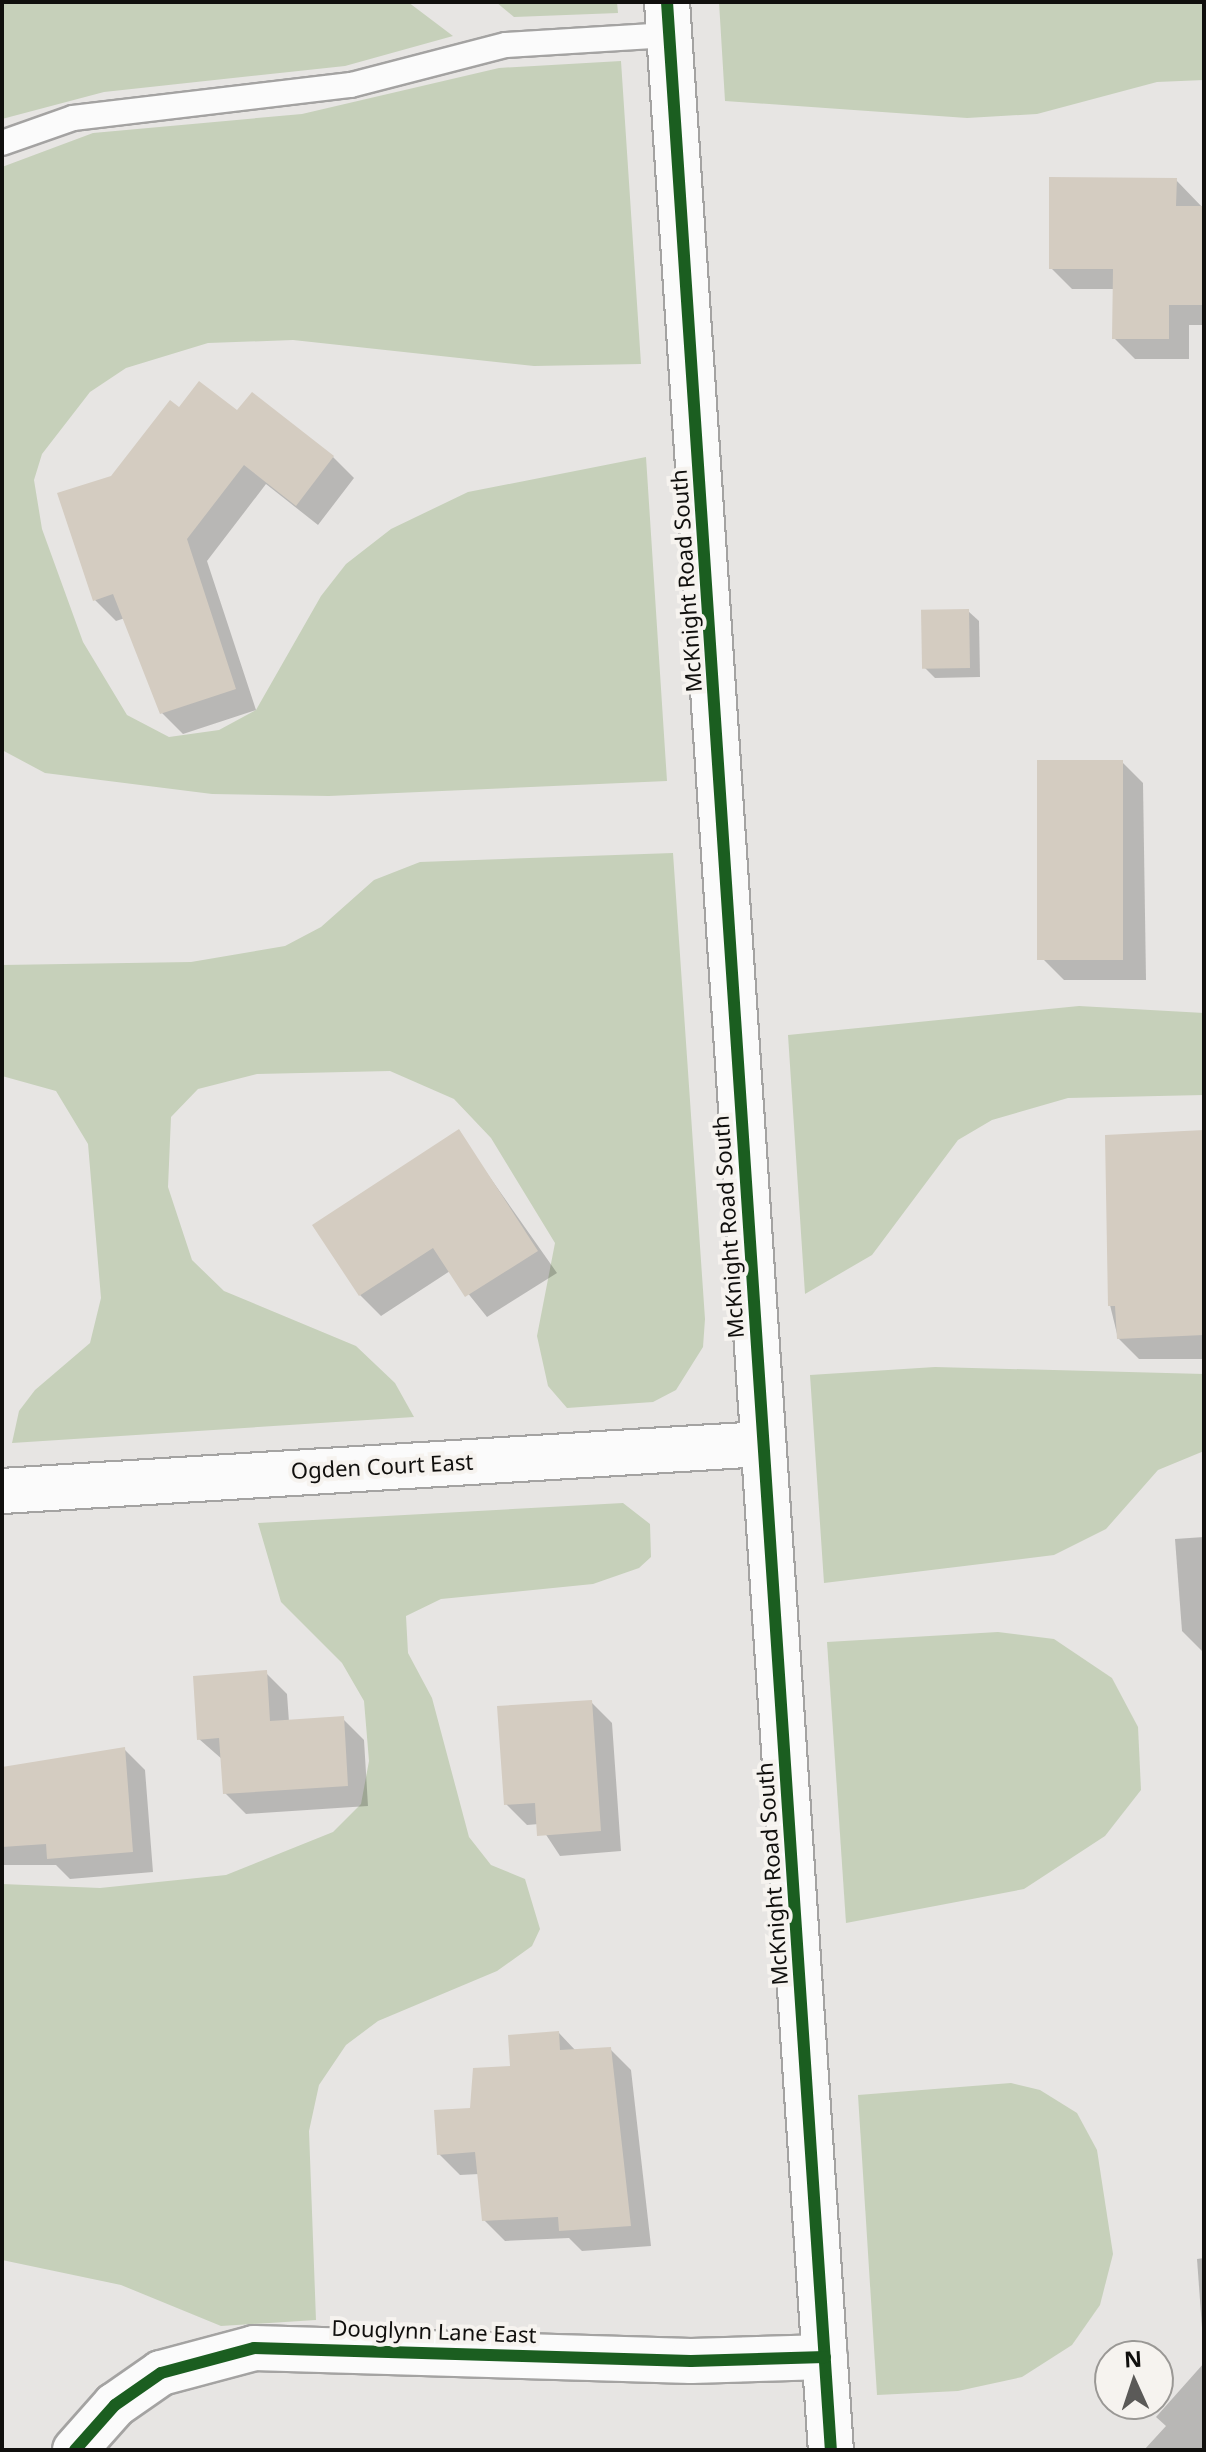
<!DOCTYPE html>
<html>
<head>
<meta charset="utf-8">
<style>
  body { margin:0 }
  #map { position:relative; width:1206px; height:2452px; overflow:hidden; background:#e7e5e3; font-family:"Noto Sans",sans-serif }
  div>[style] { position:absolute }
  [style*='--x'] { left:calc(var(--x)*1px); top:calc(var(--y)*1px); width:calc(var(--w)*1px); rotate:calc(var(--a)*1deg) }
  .green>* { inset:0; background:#c6d0ba }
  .shadow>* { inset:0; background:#0003 }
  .building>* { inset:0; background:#d4ccc1; transform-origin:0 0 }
  .roads { filter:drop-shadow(2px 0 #a4a3a2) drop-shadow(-2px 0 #a4a3a2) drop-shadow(0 2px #a4a3a2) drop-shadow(0 -2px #a4a3a2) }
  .lane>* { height:24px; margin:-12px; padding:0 12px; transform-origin:12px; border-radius:12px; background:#fbfbfb }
  .street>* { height:44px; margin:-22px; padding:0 22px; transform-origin:22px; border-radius:22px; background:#fbfbfb }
  .secondary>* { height:44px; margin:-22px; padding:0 22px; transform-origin:22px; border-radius:22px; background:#fbfbfb }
  .cycleway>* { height:12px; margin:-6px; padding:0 6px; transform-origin:6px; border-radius:6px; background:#1b5e20 }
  span { translate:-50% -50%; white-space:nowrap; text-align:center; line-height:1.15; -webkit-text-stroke:8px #f6f3ef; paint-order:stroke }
  .street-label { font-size:22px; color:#100f0d }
  .frame { position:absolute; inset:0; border:4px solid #100f0d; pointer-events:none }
  .north { position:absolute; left:1094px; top:2340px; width:80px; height:80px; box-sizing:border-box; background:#f6f3ef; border:2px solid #9a9895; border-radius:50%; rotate:357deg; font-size:22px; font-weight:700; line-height:32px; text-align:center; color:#100f0d }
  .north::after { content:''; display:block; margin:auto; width:28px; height:36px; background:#5b5a58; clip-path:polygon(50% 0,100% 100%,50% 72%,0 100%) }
</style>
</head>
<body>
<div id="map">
  <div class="green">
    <i style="clip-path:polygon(2px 2px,408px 2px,453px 36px,345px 66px,104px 92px,2px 119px)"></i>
    <i style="clip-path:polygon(496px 2px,617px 2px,618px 13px,514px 17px)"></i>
    <i style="clip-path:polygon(719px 2px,1204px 2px,1204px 80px,1157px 82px,1037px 114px,967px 118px,725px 101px)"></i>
    <i style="clip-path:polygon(621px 61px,641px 364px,534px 366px,293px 340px,208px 343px,126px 368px,90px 392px,42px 454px,34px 480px,42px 529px,83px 642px,127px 715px,169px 737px,219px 730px,256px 710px,321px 596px,346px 564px,391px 529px,468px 492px,646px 457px,667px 781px,329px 796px,212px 794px,45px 773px,2px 750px,2px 167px,93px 133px,302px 114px,499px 68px)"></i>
    <i style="clip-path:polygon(673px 853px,705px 1319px,703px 1347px,676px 1390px,653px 1402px,567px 1408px,548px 1386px,537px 1336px,555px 1243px,491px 1138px,454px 1099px,390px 1071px,257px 1074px,198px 1089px,171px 1117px,168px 1187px,192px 1260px,224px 1291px,356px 1346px,395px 1383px,414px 1417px,12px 1443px,19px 1411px,35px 1390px,90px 1343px,101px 1298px,88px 1144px,56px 1091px,2px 1076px,2px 965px,191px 962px,285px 946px,321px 927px,374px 880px,420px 862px)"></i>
    <i style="clip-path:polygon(1079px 1006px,1204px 1013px,1204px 1095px,1068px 1098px,992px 1120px,958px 1140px,872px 1255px,805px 1294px,788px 1035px)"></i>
    <i style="clip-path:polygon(935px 1367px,1204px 1374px,1204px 1451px,1158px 1470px,1106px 1529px,1054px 1555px,824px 1583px,810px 1375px)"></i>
    <i style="clip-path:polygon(623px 1503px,650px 1524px,651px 1557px,639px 1568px,593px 1584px,441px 1599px,406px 1616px,408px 1653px,432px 1698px,469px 1837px,491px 1865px,525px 1879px,540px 1929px,532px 1946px,497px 1971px,378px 2021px,346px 2045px,319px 2085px,309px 2131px,316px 2320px,221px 2326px,121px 2285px,2px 2260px,2px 1884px,100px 1888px,226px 1875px,333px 1832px,361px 1804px,369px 1761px,364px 1701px,342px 1663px,281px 1602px,258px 1523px)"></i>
    <i style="clip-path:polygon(998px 1632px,1054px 1639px,1112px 1678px,1138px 1727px,1141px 1790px,1105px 1836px,1024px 1889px,846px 1923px,827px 1642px)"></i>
    <i style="clip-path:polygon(1011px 2083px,1040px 2090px,1077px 2113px,1097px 2150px,1113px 2254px,1100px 2305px,1072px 2345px,1022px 2377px,958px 2391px,877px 2395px,858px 2095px)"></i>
  </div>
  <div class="shadow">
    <i style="clip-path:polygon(1176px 180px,1204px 209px,1204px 325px,1189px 325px,1189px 359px,1135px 359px,1114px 338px,1115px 289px,1072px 289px,1051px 268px)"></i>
    <i style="clip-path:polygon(179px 410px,237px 412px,333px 457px,354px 478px,318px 525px,266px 484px,207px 561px,256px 710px,183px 734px,162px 713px,125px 618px,116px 621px,95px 600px,112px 478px)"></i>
    <i style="clip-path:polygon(968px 611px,979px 621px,980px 677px,935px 678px,924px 667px)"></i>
    <i style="clip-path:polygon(1122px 762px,1143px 783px,1146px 980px,1064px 980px,1043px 959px)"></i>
    <i style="clip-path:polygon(458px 1132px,557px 1273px,487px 1317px,450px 1271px,381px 1316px,360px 1295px)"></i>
    <i style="clip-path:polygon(1204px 1132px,1204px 1359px,1139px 1359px,1118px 1338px,1110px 1305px)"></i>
    <i style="clip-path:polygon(1204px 1537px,1204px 1652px,1203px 1652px,1182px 1631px,1175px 1539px)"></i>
    <i style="clip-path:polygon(266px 1673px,287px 1694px,289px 1722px,343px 1719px,364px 1740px,368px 1806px,246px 1814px,225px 1793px,223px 1760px,199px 1739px)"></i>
    <i style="clip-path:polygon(591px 1702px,612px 1723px,621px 1851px,560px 1856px,539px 1824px,527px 1825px,506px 1804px)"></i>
    <i style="clip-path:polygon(124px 1749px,145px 1770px,153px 1872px,70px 1879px,56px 1865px,2px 1865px,2px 1769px)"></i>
    <i style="clip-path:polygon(559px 2033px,576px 2051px,610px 2049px,631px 2070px,651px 2246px,582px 2251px,569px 2238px,505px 2241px,484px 2220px,479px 2174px,460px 2175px,439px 2154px,513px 2068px)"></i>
    <i style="clip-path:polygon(1204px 2258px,1204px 2355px,1197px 2259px)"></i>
    <i style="clip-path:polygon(1204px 2363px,1204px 2450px,1144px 2450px,1166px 2426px,1156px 2417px)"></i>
  </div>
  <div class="building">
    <i style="clip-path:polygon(1049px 177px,1177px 178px,1176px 206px,1204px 206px,1204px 305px,1169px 305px,1169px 339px,1112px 339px,1113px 269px,1049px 269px)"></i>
    <i style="clip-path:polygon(199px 381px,237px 410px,252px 392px,334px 456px,296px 506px,244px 465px,187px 539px,236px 689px,160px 714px,113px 594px,93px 601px,57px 493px,111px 476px,170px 400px,179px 407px)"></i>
    <i style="left:969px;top:609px;width:59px;height:48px;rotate:89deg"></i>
    <i style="left:1037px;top:760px;width:86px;height:200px"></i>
    <i style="clip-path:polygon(459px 1129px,538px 1251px,465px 1297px,433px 1248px,359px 1296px,312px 1225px)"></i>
    <i style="clip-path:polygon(1204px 1130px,1204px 1335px,1117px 1339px,1115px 1306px,1108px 1306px,1105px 1135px)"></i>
    <i style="clip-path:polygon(267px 1670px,270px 1721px,344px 1716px,348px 1786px,223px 1794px,219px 1738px,197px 1740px,193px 1676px)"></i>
    <i style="clip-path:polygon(592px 1700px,601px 1831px,537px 1836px,535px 1803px,504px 1805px,497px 1706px)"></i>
    <i style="clip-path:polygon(125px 1747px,133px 1852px,47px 1859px,46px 1844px,2px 1847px,2px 1767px)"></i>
    <i style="clip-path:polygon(559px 2031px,560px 2050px,611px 2047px,631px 2226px,559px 2231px,558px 2217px,482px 2221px,475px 2152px,437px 2155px,434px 2110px,470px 2108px,473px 2068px,510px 2066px,508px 2035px)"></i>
  </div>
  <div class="roads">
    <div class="lane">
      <i style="--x:2;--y:143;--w:75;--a:-19.4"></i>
      <i style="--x:73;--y:118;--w:280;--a:-6.8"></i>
      <i style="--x:351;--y:85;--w:160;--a:-14.5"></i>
      <i style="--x:506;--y:45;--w:163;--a:-3.5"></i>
    </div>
    <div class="street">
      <i style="--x:2;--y:1491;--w:761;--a:-3.54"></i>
      <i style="--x:75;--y:2450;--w:60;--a:-48.4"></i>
      <i style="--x:115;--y:2405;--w:56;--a:-34.8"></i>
      <i style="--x:161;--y:2373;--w:96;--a:-15"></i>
      <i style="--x:254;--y:2348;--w:437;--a:1.7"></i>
      <i style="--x:691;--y:2361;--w:134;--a:-1.7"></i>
    </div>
    <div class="secondary">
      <i style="--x:667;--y:2;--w:2453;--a:86.17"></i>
    </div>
  </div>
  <div class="cycleway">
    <i style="--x:667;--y:2;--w:2453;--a:86.17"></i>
    <i style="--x:75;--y:2450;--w:60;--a:-48.4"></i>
    <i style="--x:115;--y:2405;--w:56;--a:-34.8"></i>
    <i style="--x:161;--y:2373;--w:96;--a:-15"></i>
    <i style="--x:254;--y:2348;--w:437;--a:1.7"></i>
    <i style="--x:691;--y:2361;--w:134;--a:-1.7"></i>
  </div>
  <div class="street-label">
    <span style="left:686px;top:581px;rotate:-94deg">McKnight Road South</span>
    <span style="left:728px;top:1227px;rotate:-94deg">McKnight Road South</span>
    <span style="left:382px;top:1466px;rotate:-3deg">Ogden Court East</span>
    <span style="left:772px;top:1874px;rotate:-94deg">McKnight Road South</span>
    <span style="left:434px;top:2331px;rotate:2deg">Douglynn Lane East</span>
  </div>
  <div class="frame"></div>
  <div class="north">N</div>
</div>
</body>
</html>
